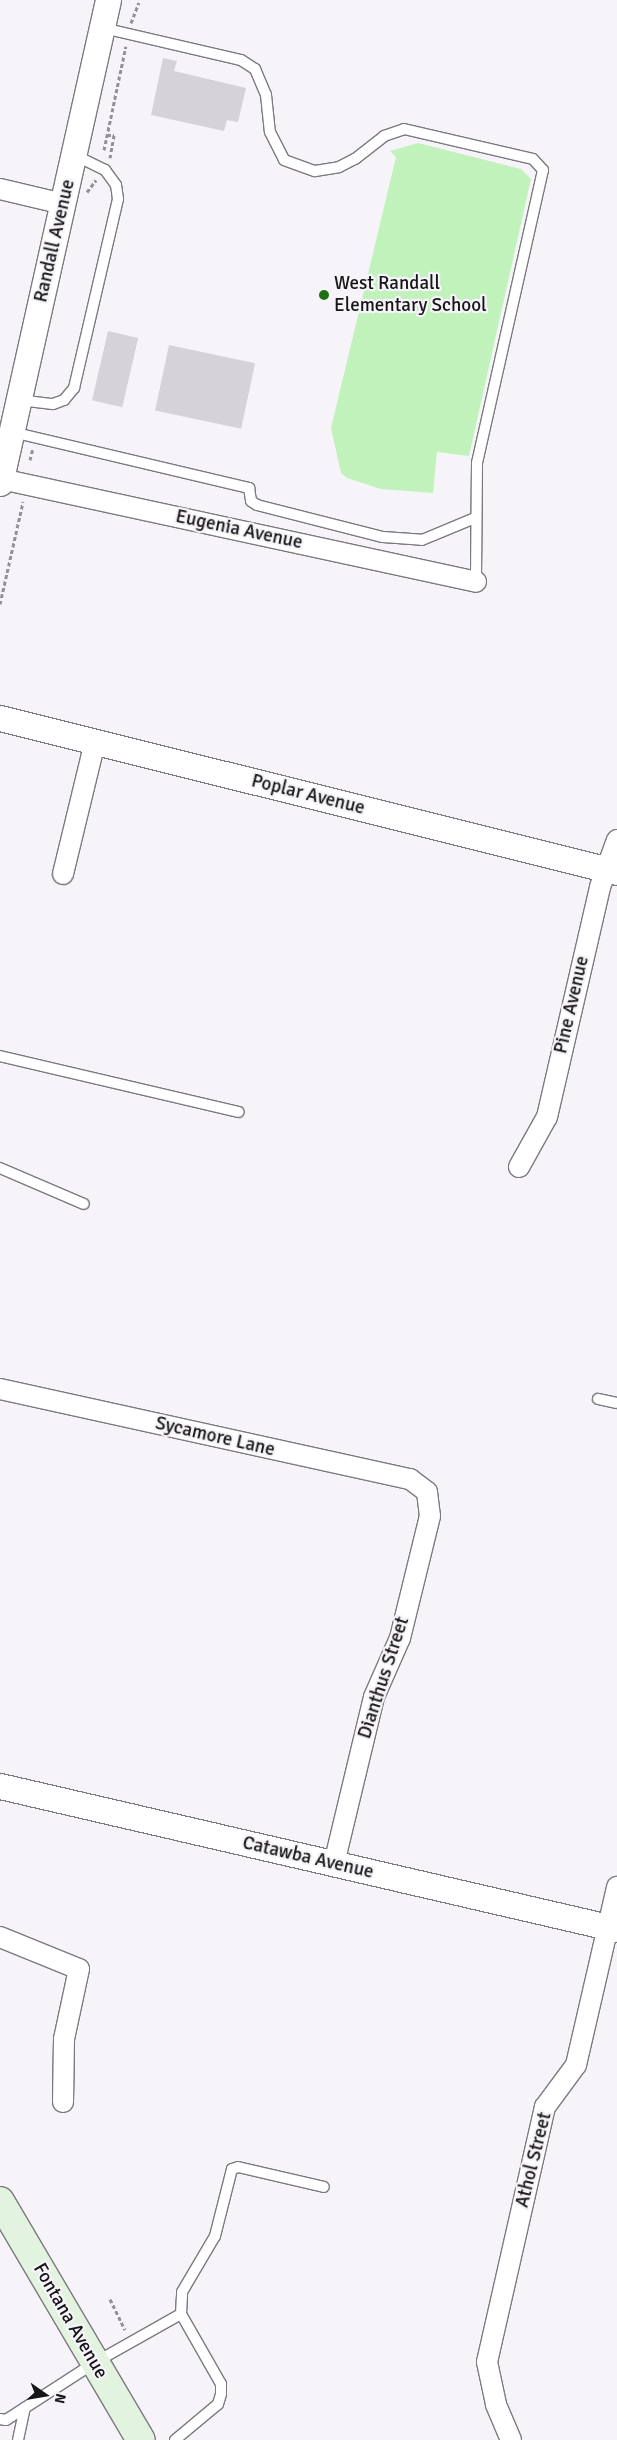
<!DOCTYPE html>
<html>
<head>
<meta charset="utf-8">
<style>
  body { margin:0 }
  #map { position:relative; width:617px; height:2440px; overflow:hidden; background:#f6f4f9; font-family:Signika,sans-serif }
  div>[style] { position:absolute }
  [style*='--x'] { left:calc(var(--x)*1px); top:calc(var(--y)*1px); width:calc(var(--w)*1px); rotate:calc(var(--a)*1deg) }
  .green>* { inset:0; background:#c2f2bc }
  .building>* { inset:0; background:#d5d3d8; transform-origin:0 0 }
  .path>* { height:3px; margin-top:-1.5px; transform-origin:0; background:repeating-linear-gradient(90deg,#939195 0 4px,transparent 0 6.5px) }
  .roads { filter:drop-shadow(1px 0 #7c7a7f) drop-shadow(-1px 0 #7c7a7f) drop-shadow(0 1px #7c7a7f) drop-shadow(0 -1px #7c7a7f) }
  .service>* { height:10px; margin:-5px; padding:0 5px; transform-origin:5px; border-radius:5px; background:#fff }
  .minor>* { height:20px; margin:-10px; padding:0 10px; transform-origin:10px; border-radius:10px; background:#fff }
  .tertiary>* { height:25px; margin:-12.5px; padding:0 12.5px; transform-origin:12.5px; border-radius:12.5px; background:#fff }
  .secondary>* { height:28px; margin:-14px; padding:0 14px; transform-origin:14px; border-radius:14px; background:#e2f4e0 }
  .dots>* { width:14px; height:14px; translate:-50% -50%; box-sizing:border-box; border:2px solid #f6f4f9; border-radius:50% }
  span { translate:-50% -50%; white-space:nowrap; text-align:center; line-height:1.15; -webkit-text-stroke:4.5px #f6f4f9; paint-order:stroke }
  .street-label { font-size:19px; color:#161517 }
  .poi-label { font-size:19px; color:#161517 }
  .left { translate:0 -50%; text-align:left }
  .north { position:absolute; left:20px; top:2370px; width:50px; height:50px; -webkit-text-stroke:4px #f6f4f9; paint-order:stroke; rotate:103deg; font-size:14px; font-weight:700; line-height:20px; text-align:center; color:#161517 }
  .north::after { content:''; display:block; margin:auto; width:18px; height:22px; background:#161517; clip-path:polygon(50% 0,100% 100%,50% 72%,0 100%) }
</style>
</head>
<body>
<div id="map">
  <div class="green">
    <i style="clip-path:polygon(418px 143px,521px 169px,531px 179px,469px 456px,437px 452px,433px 493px,381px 489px,347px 478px,341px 473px,331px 428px,396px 157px,390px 151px)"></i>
  </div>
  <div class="building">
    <i style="clip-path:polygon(163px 58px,177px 61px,174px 71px,246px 88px,238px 122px,227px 120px,224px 131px,151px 115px)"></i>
    <i style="left:108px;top:331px;width:31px;height:71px;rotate:13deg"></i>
    <i style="left:169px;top:345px;width:88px;height:67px;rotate:12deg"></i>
  </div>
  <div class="path">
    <i style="--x:131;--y:23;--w:22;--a:-69"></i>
    <i style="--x:107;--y:135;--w:7;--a:0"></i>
    <i style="--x:114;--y:135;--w:23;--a:100"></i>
    <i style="--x:104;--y:150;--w:106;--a:-78.1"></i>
    <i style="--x:87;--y:192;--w:15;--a:-53"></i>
    <i style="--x:30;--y:460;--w:12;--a:-76"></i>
    <i style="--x:0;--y:604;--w:105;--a:-77.3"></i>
    <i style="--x:110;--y:2299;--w:34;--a:64"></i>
  </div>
  <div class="roads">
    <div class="service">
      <i style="--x:103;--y:28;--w:142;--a:13.1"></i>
      <i style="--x:241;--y:60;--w:17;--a:33"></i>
      <i style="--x:255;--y:69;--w:28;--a:67"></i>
      <i style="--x:266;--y:95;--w:37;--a:84"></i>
      <i style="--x:270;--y:132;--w:31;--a:63"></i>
      <i style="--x:284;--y:160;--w:33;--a:20"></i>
      <i style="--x:315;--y:171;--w:24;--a:-9"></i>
      <i style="--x:339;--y:167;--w:18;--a:-27"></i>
      <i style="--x:355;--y:159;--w:37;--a:-38"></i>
      <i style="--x:384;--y:136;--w:21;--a:-19"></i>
      <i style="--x:404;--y:129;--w:132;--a:13.1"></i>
      <i style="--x:533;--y:159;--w:15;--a:48"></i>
      <i style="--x:543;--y:170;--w:300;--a:102.7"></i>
      <i style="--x:477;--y:463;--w:119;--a:90.5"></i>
      <i style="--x:19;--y:400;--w:34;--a:7"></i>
      <i style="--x:53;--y:404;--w:12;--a:-20"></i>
      <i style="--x:64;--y:400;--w:16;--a:-50"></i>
      <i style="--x:74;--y:388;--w:194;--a:-76.9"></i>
      <i style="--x:118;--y:199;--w:14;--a:-98"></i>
      <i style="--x:116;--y:185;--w:19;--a:-126"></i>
      <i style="--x:105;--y:170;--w:34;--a:-154"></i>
      <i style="--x:12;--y:432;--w:244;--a:13.3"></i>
      <i style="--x:249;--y:488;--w:13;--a:81"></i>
      <i style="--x:251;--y:501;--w:7;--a:34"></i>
      <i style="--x:257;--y:505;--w:130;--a:14.3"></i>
      <i style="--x:383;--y:537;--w:39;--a:4"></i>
      <i style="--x:422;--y:540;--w:57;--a:-22.5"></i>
      <i style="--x:0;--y:1056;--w:245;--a:13.2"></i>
      <i style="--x:0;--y:1168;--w:91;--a:23.2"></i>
      <i style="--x:598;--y:1399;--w:19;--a:12"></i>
      <i style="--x:0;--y:2419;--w:6;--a:9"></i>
      <i style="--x:6;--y:2420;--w:105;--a:-32.9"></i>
      <i style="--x:94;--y:2363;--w:100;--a:-29.4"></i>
      <i style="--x:181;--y:2314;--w:22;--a:-87"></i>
      <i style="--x:182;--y:2292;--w:65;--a:-59.5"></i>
      <i style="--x:215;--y:2236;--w:69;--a:-75.8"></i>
      <i style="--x:232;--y:2169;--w:6;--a:-18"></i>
      <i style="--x:238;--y:2167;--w:88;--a:13.1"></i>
      <i style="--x:18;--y:2440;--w:33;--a:-78"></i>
      <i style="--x:175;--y:2440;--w:56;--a:-39.9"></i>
      <i style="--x:218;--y:2404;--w:10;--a:-73"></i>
      <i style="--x:221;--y:2394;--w:10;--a:-90"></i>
      <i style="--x:221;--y:2384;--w:81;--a:-119.7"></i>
    </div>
    <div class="minor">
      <i style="--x:0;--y:189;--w:65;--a:13.4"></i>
      <i style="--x:1;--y:479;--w:486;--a:12.2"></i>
      <i style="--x:63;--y:874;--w:136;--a:-76.4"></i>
      <i style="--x:519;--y:1167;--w:57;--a:-60.8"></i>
      <i style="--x:547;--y:1117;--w:236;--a:-77"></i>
      <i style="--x:600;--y:887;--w:50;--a:-70.1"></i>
      <i style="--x:0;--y:1389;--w:420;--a:12.4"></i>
      <i style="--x:410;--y:1479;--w:21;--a:37"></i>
      <i style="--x:427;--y:1492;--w:24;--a:83"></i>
      <i style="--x:430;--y:1516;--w:126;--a:103.8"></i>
      <i style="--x:400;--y:1638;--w:64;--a:113.8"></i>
      <i style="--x:374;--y:1697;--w:172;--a:103.5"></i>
      <i style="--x:0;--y:1937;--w:85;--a:22.1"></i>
      <i style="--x:79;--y:1969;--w:72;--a:102.1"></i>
      <i style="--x:64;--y:2039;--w:63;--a:90.9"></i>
      <i style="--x:511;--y:2440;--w:39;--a:-113"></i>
      <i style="--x:496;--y:2404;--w:43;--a:-102.1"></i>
      <i style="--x:487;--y:2362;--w:262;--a:-77.2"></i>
      <i style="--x:545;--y:2107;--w:52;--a:-53.6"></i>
      <i style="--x:576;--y:2065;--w:183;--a:-77"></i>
    </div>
    <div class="tertiary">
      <i style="--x:0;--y:483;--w:495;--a:-77.4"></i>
      <i style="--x:0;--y:718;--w:636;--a:14.01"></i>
      <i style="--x:0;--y:1786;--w:633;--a:13.05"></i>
    </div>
    <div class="secondary">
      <i style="--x:0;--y:2201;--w:277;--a:59.5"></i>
    </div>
  </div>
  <div class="dots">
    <i style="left:324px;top:295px;background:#1f6f15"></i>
  </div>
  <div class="street-label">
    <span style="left:55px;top:241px;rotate:-77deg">Randall Avenue</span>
    <span style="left:239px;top:530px;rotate:12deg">Eugenia Avenue</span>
    <span style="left:308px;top:795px;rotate:14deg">Poplar Avenue</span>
    <span style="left:572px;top:1005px;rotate:-77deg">Pine Avenue</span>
    <span style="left:215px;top:1437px;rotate:13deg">Sycamore Lane</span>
    <span style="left:384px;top:1678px;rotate:-72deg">Dianthus Street</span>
    <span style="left:308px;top:1858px;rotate:13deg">Catawba Avenue</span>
    <span style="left:534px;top:2160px;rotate:-76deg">Athol Street</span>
    <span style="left:70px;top:2321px;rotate:60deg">Fontana Avenue</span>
  </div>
  <div class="poi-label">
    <span class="left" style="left:334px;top:295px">West Randall<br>Elementary School</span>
  </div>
  <div class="north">N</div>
</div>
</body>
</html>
